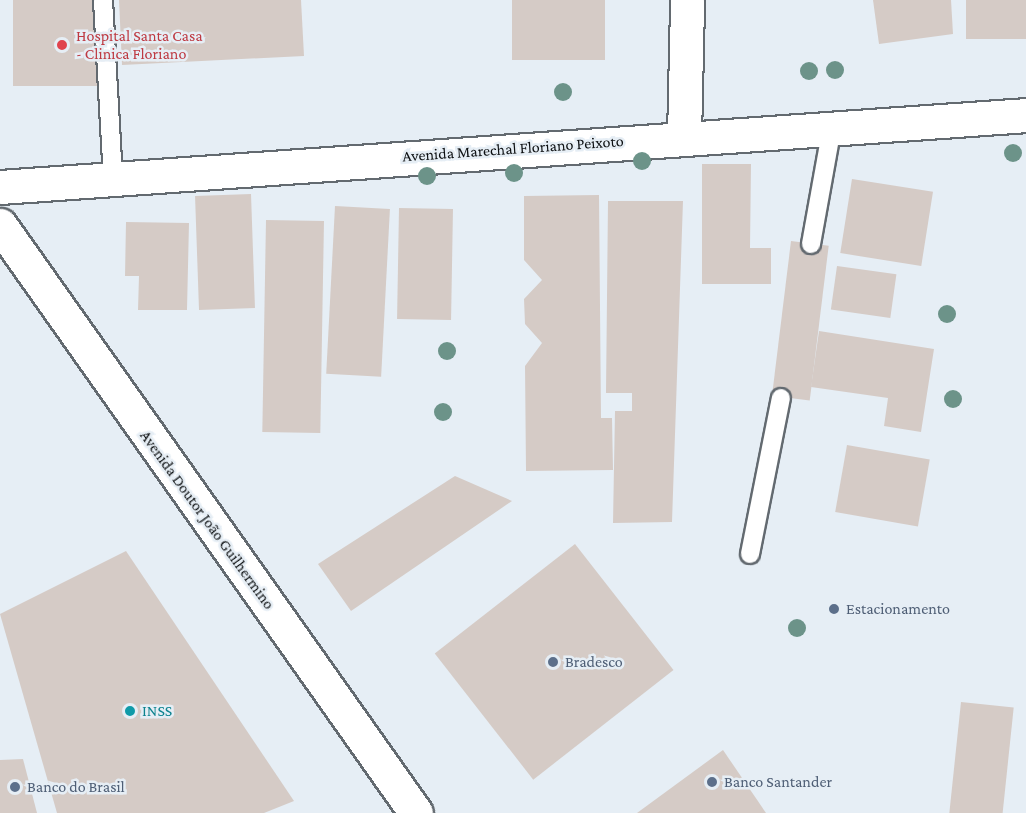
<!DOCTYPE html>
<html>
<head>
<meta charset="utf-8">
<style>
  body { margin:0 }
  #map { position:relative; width:1026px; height:813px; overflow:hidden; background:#e6eef5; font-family:"Crimson Pro",serif }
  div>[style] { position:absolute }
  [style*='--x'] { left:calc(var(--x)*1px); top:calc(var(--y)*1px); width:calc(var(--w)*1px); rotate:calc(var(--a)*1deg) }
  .building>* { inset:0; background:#d5cbc6; transform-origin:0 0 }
  .roads { filter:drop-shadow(2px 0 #636a70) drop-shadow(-2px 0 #636a70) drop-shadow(0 2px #636a70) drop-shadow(0 -2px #636a70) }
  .lane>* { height:18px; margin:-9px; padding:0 9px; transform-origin:9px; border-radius:9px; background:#fff }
  .street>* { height:33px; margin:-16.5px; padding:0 16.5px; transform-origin:16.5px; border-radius:16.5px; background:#fff }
  .secondary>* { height:33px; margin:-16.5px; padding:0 16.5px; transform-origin:16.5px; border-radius:16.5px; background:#fff }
  .trees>* { width:18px; height:18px; margin:-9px; border-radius:50%; background:#6c9389 }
  .dots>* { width:16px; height:16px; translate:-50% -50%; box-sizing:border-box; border:3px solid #e6eef5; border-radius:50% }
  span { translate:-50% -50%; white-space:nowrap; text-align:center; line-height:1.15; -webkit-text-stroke:5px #e6eef5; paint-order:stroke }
  .health-label { font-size:16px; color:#be3a42 }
  .left { translate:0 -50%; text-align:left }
  .street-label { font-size:16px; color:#0c0f11 }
  .service-label { font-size:16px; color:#4e5e75 }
  .culture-label { font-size:16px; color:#0d838f }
</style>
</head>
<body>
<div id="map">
  <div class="building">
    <i style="left:13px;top:0;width:88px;height:86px"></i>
    <i style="clip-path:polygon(119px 0,301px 0,304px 56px,122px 65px)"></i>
    <i style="left:512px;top:0;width:93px;height:60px"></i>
    <i style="clip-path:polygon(873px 0,951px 0,953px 34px,879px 44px)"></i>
    <i style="left:966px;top:0;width:60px;height:39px"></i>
    <i style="clip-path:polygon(702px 164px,751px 164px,750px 248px,771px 248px,771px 284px,702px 284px)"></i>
    <i style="left:852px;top:179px;width:82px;height:75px;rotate:9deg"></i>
    <i style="left:251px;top:194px;width:114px;height:56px;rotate:88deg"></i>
    <i style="clip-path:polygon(599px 195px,601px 418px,612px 418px,613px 470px,526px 471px,525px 366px,542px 343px,525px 324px,524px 299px,542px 280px,524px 260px,524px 196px)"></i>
    <i style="clip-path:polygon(608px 201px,683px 201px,672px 522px,613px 523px,615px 411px,632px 411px,632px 393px,606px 393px)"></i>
    <i style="left:335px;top:206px;width:55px;height:168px;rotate:3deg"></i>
    <i style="left:399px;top:208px;width:54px;height:111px;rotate:1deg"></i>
    <i style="left:266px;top:220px;width:58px;height:212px;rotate:1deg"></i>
    <i style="clip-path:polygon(126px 222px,189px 223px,187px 310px,138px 310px,139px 276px,125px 276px)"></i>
    <i style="left:791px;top:241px;width:38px;height:156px;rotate:7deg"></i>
    <i style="left:837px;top:266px;width:60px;height:44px;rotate:8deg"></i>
    <i style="clip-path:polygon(819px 331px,934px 349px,921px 432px,884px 426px,888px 398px,811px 387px)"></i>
    <i style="left:847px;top:445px;width:84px;height:68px;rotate:10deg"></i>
    <i style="clip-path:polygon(455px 476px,512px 501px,351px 611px,318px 564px)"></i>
    <i style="left:575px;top:544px;width:160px;height:178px;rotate:52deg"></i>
    <i style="clip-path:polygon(126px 551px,294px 801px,264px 813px,57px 813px,0 614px)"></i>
    <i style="left:961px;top:702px;width:53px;height:112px;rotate:6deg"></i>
    <i style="clip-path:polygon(723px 750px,766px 813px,637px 813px)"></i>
    <i style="clip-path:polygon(23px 759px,37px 813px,0 813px,0 760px)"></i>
  </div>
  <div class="roads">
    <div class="lane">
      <i style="--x:103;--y:0;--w:178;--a:86.8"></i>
      <i style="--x:811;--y:244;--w:119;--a:-79.8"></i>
      <i style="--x:750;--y:554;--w:159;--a:-78.8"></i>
    </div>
    <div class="street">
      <i style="--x:684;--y:137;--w:137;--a:-88.7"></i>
      <i style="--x:0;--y:187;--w:1029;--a:-4.01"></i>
    </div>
    <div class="secondary">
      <i style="--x:0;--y:225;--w:720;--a:54.72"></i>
    </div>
  </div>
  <div class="trees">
    <i style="left:835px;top:70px"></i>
    <i style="left:809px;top:71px"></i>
    <i style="left:563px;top:92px"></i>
    <i style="left:1013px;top:153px"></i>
    <i style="left:642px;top:161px"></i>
    <i style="left:514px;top:173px"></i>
    <i style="left:427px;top:176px"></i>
    <i style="left:947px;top:314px"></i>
    <i style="left:447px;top:351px"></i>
    <i style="left:953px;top:399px"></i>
    <i style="left:443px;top:412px"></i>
    <i style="left:797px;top:628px"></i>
  </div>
  <div class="dots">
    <i style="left:62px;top:45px;background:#e0444e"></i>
    <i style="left:834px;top:609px;background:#5c6f8a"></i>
    <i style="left:553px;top:662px;background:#5c6f8a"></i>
    <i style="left:130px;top:711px;background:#0f9aa8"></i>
    <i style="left:712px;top:782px;background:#5c6f8a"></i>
    <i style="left:15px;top:787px;background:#5c6f8a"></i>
  </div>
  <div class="health-label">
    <span class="left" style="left:76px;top:45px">Hospital Santa Casa<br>- Clinica Floriano</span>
  </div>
  <div class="street-label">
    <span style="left:513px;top:149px;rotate:-4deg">Avenida Marechal Floriano Peixoto</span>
    <span style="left:207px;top:520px;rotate:54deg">Avenida Doutor João Guilhermino</span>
  </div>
  <div class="service-label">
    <span class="left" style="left:846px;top:609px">Estacionamento</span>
    <span class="left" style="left:565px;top:662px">Bradesco</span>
    <span class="left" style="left:724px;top:782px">Banco Santander</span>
    <span class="left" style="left:27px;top:787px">Banco do Brasil</span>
  </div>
  <div class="culture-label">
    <span class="left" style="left:142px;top:711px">INSS</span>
  </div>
</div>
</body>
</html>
